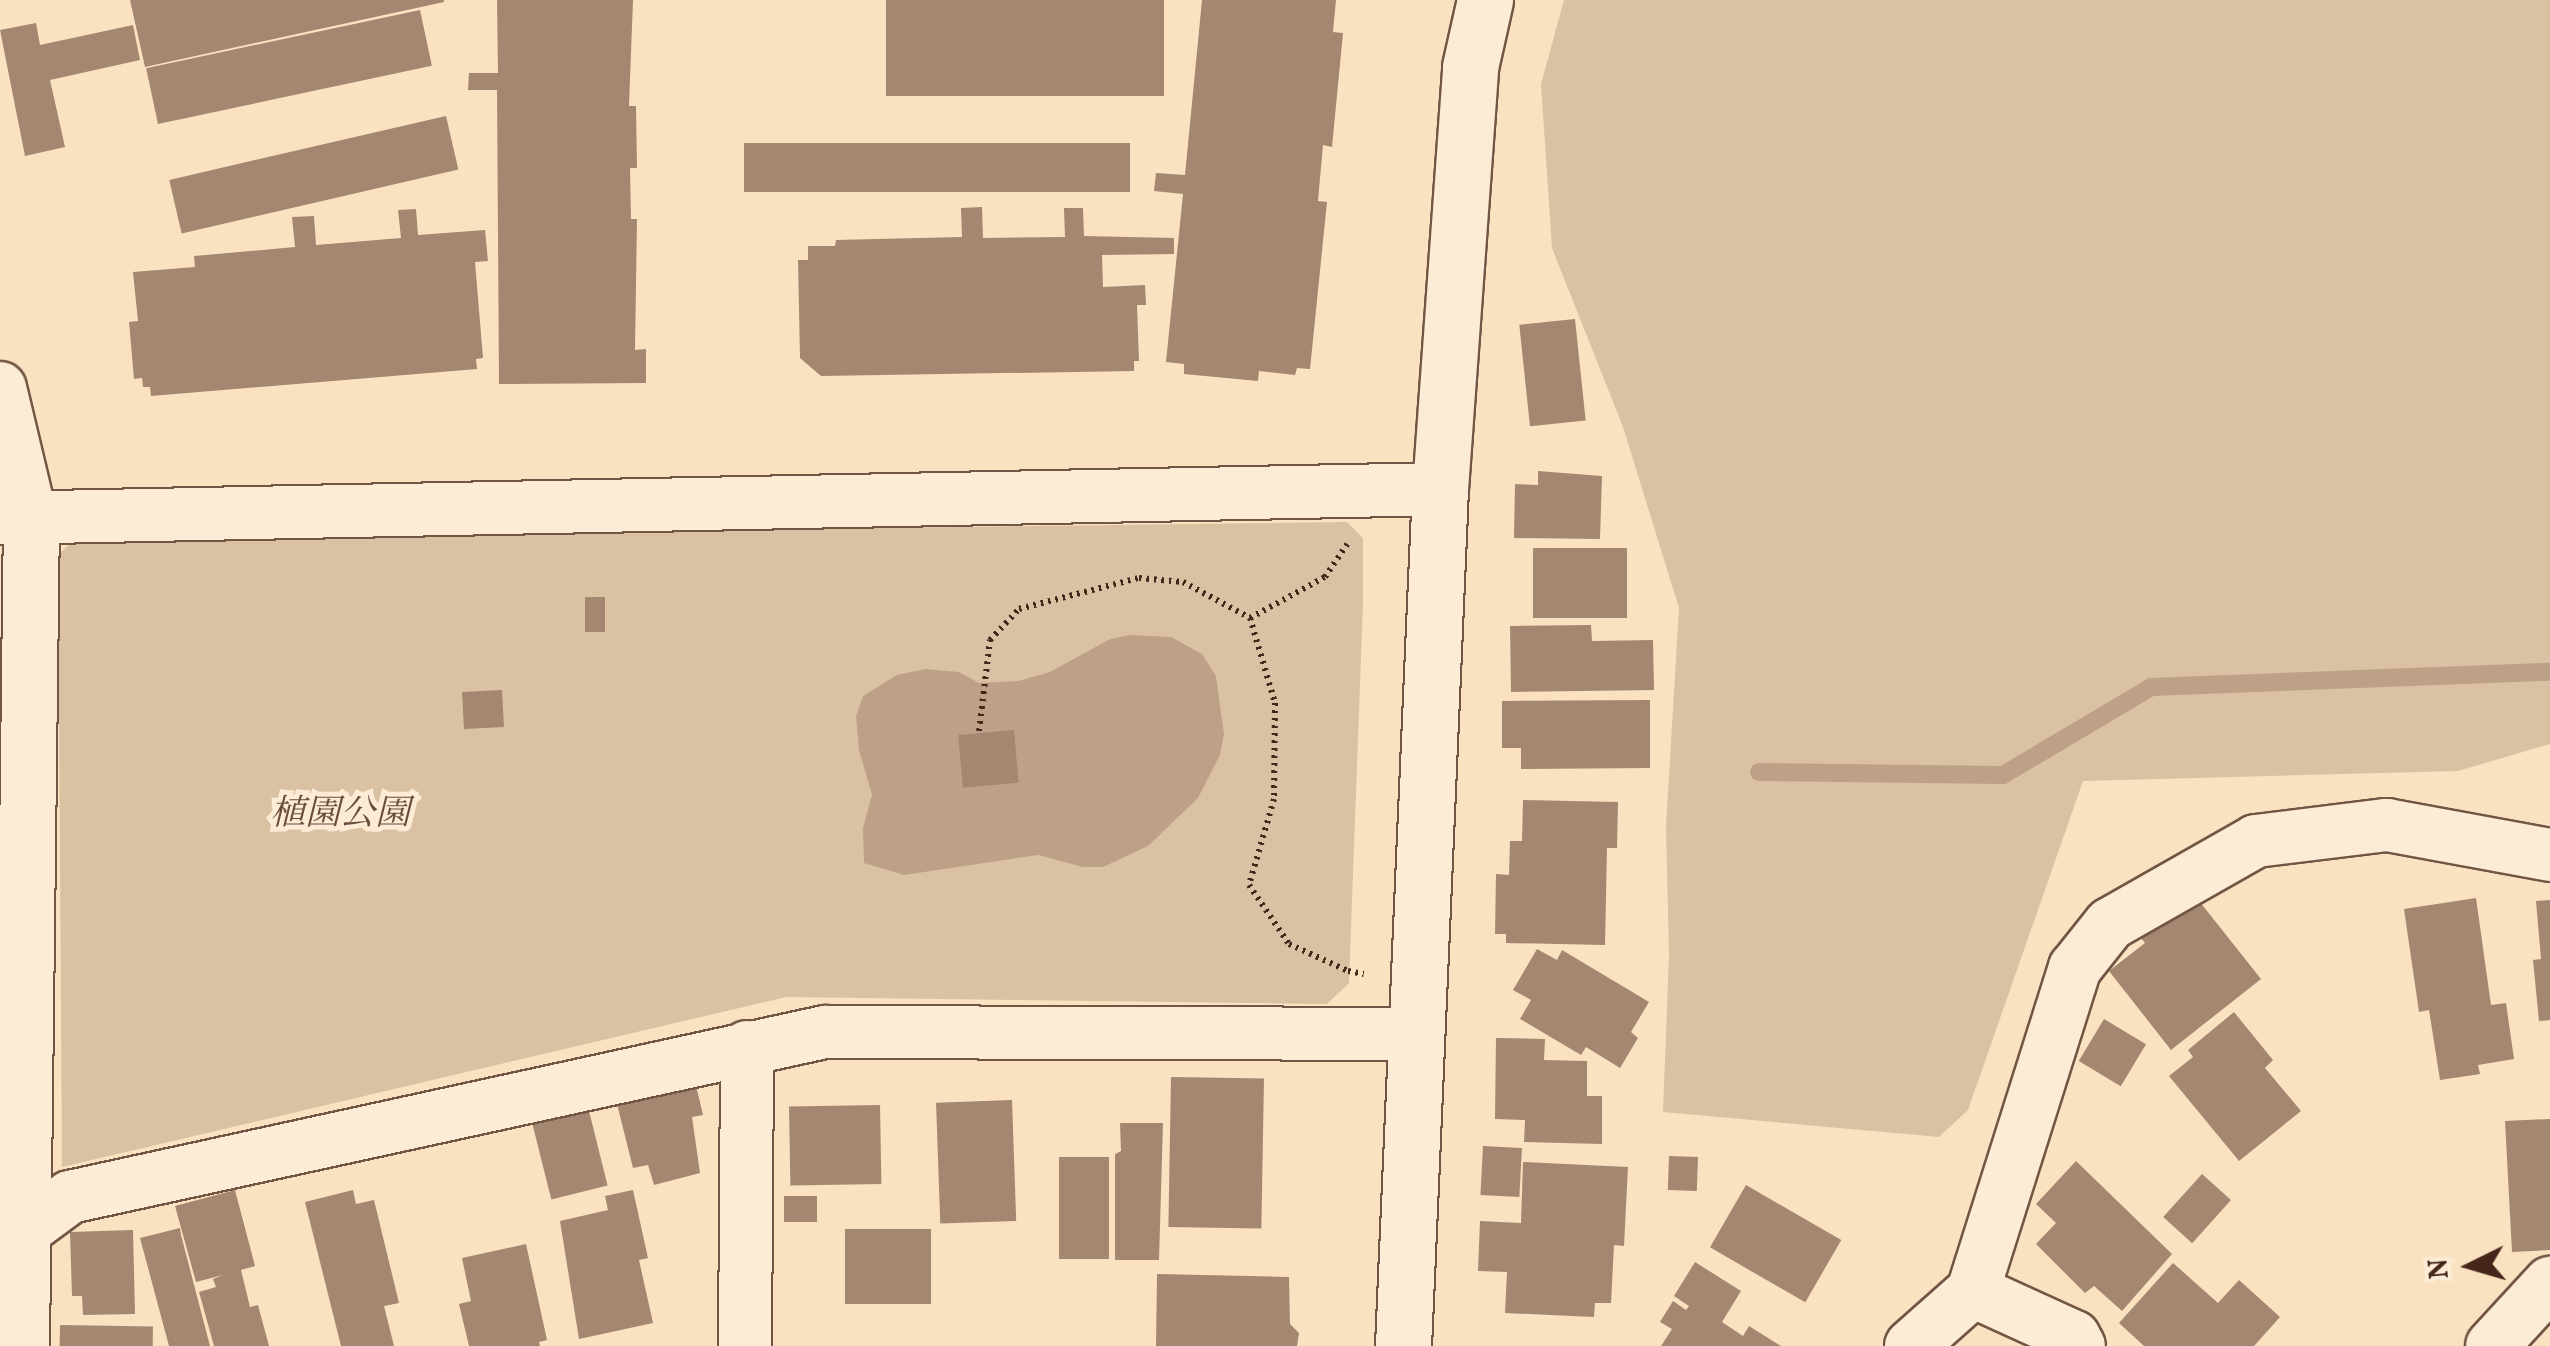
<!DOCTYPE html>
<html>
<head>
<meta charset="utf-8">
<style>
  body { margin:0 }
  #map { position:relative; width:2550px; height:1346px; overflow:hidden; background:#fae1c0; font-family:Vollkorn,"Noto Serif JP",serif }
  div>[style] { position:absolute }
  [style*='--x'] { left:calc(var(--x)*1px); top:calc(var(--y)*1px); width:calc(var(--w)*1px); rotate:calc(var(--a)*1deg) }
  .green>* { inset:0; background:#dbc1a4 }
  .water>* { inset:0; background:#bca188 }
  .stream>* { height:18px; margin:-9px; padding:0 9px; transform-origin:9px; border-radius:9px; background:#bca188 }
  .building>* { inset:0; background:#a38771; transform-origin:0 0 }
  .path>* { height:6px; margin-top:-3px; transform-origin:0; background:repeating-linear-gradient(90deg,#45261b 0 2.5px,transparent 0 7.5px) }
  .roads { filter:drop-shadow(2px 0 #725544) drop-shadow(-2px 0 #725544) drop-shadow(0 2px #725544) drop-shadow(0 -2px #725544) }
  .street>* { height:52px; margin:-26px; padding:0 26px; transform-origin:26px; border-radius:26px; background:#fcecd6 }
  .secondary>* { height:55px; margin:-27.5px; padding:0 27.5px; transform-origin:27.5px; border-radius:27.5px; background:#fcecd6 }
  span { translate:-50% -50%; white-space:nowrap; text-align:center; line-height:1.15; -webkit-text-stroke:10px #fcecd6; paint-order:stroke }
  .park-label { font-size:35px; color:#6a4d3d; font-style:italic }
  .north { position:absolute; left:2420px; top:1216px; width:100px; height:100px; -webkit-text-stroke:8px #fcecd6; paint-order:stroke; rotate:265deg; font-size:28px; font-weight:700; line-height:40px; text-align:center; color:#45261b }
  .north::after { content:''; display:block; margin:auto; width:35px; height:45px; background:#45261b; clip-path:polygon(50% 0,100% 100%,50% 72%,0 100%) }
</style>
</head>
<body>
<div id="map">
  <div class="green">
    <i style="clip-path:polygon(1564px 0,2550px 0,2550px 744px,2458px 771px,2083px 781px,1968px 1110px,1939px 1137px,1663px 1112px,1669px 955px,1666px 826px,1679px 608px,1623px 427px,1552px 248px,1541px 84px)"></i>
    <i style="clip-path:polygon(1347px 522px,1363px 538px,1363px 603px,1349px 983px,1327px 1004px,786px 997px,62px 1167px,58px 555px,76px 538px)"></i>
  </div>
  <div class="water">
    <i style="clip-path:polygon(1130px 635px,1171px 637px,1202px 654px,1216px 676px,1224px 734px,1220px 755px,1198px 798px,1148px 846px,1103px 867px,1083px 867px,1038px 855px,904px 875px,864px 863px,863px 828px,872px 795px,859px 750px,856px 716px,863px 696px,897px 675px,925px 669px,959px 672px,979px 683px,1018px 681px,1050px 672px,1110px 639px)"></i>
  </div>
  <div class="stream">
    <i style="--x:1759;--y:772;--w:244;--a:0.7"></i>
    <i style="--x:2003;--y:775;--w:172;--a:-30.7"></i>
    <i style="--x:2151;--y:687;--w:399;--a:-2.2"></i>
  </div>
  <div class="building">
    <i style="clip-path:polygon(130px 0,444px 0,444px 2px,145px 67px)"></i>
    <i style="clip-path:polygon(497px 0,633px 0,629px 106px,636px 106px,637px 168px,630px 168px,631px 219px,637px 219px,635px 350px,646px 349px,646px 383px,499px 384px,497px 90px,468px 90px,469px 73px,498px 73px)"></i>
    <i style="left:886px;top:0;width:278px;height:96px"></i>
    <i style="clip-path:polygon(1202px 0,1336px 0,1333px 32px,1343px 33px,1332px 147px,1323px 145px,1318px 201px,1327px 202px,1310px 369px,1297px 368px,1295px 375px,1259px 371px,1258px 381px,1184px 374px,1184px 364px,1166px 362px,1183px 194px,1154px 191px,1156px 173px,1185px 175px)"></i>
    <i style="left:420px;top:10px;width:57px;height:280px;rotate:78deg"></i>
    <i style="clip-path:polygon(36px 23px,40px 45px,133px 25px,140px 60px,50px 80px,65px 147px,25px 156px,0 30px)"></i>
    <i style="left:446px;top:116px;width:55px;height:284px;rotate:77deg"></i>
    <i style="left:1130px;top:143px;width:49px;height:386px;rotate:90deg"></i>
    <i style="clip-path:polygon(982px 207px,983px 238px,1065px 237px,1064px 208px,1083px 208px,1084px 236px,1174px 238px,1174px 254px,1102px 255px,1103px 287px,1145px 285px,1146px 305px,1137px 305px,1139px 361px,1134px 361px,1134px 371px,821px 376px,800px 358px,798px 260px,808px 260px,808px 246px,835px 246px,836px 240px,962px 237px,961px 208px)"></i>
    <i style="clip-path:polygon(416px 209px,418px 235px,485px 230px,488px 261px,475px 262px,483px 358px,476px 359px,477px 369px,151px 396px,150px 387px,143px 387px,142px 378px,134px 379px,129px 322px,138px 321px,133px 272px,195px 267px,194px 256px,295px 247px,292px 217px,314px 216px,316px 245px,401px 238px,398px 210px)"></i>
    <i style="left:1575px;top:319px;width:102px;height:56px;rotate:84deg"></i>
    <i style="clip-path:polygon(1538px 471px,1602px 476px,1600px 539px,1514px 538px,1515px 484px,1538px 485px)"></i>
    <i style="left:1627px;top:548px;width:70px;height:94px;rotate:90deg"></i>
    <i style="left:585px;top:597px;width:20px;height:35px"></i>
    <i style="clip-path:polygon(1591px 625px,1592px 641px,1653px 640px,1654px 690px,1511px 692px,1510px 626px)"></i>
    <i style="left:502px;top:690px;width:37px;height:40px;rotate:87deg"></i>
    <i style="clip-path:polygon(1650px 700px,1650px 768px,1521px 769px,1521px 748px,1502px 748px,1502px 701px)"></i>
    <i style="left:1014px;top:730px;width:53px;height:56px;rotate:85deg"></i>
    <i style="clip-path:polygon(1523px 800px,1618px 802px,1617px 848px,1607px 848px,1605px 945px,1506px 943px,1506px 934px,1495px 934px,1496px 874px,1509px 875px,1510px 841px,1522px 841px)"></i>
    <i style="clip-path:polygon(2188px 887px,2261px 979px,2171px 1050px,2109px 971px,2145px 943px,2134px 929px)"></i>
    <i style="clip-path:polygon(2476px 898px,2491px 1005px,2506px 1003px,2514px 1059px,2478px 1065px,2480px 1074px,2440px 1080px,2429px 1010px,2419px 1012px,2404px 909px)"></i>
    <i style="clip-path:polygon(2550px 900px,2550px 1020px,2539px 1021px,2533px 960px,2541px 959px,2536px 901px)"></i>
    <i style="clip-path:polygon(1537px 949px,1557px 960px,1562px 950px,1649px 1002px,1631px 1032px,1638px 1038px,1620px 1068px,1586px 1047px,1581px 1055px,1520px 1019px,1531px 1000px,1513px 990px)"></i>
    <i style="clip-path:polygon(2234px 1012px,2273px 1060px,2265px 1068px,2301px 1111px,2239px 1161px,2169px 1076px,2193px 1057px,2188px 1050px)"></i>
    <i style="left:2104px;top:1019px;width:49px;height:49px;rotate:31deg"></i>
    <i style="clip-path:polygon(1496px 1038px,1545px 1039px,1544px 1060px,1587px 1061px,1587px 1096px,1602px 1096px,1602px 1144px,1524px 1142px,1525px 1120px,1495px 1119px)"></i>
    <i style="clip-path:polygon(693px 1073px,703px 1115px,692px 1117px,700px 1173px,654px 1185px,648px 1165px,633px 1168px,614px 1092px)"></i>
    <i style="left:1171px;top:1077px;width:93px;height:150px;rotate:1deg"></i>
    <i style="left:1012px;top:1100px;width:121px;height:76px;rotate:88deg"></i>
    <i style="left:587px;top:1103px;width:85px;height:58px;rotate:76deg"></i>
    <i style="left:880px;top:1105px;width:79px;height:91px;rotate:89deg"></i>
    <i style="clip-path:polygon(2550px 1119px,2550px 1250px,2512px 1252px,2505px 1121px)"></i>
    <i style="clip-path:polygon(1120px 1123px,1163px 1123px,1159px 1260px,1115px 1260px,1115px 1154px,1121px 1151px)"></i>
    <i style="left:1483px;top:1146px;width:39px;height:49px;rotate:3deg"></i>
    <i style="left:1669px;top:1156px;width:29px;height:34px;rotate:2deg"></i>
    <i style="left:1059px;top:1157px;width:50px;height:102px"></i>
    <i style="clip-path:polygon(2076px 1161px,2172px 1254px,2122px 1311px,2094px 1286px,2085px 1293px,2036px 1244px,2056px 1223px,2036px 1204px)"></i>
    <i style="clip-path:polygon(1523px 1162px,1628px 1167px,1624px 1246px,1614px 1245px,1611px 1303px,1595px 1303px,1594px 1317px,1505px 1313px,1507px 1272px,1478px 1271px,1480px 1221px,1521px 1223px)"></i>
    <i style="left:2202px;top:1174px;width:39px;height:58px;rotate:42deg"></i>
    <i style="left:1746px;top:1185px;width:110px;height:72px;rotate:30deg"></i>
    <i style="clip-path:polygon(235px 1190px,255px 1266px,241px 1270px,250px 1307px,258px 1305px,269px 1346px,214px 1346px,199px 1292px,216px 1287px,213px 1279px,223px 1275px,196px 1282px,175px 1206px)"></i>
    <i style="clip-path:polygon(353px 1190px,356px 1204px,374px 1200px,399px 1303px,384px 1306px,394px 1346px,341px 1346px,305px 1202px)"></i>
    <i style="clip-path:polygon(633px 1190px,648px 1258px,639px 1260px,653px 1323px,579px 1339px,560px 1221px,608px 1210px,605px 1196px)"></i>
    <i style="left:784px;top:1196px;width:33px;height:26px"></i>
    <i style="clip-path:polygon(180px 1228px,181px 1235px,210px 1346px,169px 1346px,140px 1238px)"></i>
    <i style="left:845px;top:1229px;width:86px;height:75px"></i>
    <i style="clip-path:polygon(133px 1230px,135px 1314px,83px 1315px,82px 1296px,72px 1296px,70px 1232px)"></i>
    <i style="clip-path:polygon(526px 1244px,547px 1340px,539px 1342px,540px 1346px,469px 1346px,459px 1304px,471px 1301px,462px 1258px)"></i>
    <i style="clip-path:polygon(1695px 1262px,1741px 1291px,1722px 1322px,1743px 1336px,1749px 1326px,1781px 1346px,1661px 1346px,1672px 1329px,1660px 1322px,1673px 1301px,1686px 1310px,1689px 1306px,1674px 1296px)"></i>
    <i style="clip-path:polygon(2173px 1263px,2218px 1303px,2239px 1280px,2280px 1317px,2254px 1346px,2144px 1346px,2119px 1323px)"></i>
    <i style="clip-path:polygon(1157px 1274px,1289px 1277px,1290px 1324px,1299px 1333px,1297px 1346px,1156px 1346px)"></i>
    <i style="left:60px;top:1325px;width:93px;height:21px;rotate:1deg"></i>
  </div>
  <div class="path">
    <i style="--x:1250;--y:618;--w:89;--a:73.6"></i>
    <i style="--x:1275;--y:703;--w:96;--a:90.6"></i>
    <i style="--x:1274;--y:799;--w:90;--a:106.2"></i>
    <i style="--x:1249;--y:885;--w:71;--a:55.9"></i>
    <i style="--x:1289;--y:944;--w:65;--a:24.6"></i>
    <i style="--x:1348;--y:971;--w:16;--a:11"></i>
    <i style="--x:979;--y:731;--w:92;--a:-83.1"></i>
    <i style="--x:990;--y:640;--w:42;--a:-46.9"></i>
    <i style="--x:1019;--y:609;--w:124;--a:-14.5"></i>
    <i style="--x:1139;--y:578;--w:44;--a:5.2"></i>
    <i style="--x:1183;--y:582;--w:76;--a:28.2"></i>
    <i style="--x:1250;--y:618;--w:85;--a:-28.7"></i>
    <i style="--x:1325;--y:577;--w:40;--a:-56"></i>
  </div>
  <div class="roads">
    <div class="street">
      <i style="--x:0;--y:388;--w:134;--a:76.6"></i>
      <i style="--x:0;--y:518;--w:1440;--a:-1.15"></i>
      <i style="--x:24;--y:1231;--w:57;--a:-36.5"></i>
      <i style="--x:70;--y:1197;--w:773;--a:-12.33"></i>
      <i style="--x:825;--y:1032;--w:590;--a:0.19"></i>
      <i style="--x:1973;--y:1291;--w:111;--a:24.5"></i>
      <i style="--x:2074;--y:1337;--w:10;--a:61"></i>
      <i style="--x:745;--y:1346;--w:299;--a:-89.6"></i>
      <i style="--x:1911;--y:1346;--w:83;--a:-41.6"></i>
      <i style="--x:1973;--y:1291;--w:339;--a:-72.5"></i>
      <i style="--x:2075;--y:968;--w:56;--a:-51.5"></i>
      <i style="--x:2110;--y:924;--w:168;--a:-29.6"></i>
      <i style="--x:2256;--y:841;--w:132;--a:-7"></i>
      <i style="--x:2387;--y:825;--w:166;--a:10.4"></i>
      <i style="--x:2492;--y:1346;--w:86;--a:-47.4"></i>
    </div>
    <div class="secondary">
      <i style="--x:21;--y:1346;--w:828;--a:-89.31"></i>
      <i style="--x:1403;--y:1346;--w:858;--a:-87.53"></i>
      <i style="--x:1440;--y:489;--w:423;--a:-85.9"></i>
      <i style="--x:1470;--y:67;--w:69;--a:-77.4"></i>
    </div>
  </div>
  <div class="park-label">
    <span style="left:340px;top:815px">植園公園</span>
  </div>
  <div class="north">N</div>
</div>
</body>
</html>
